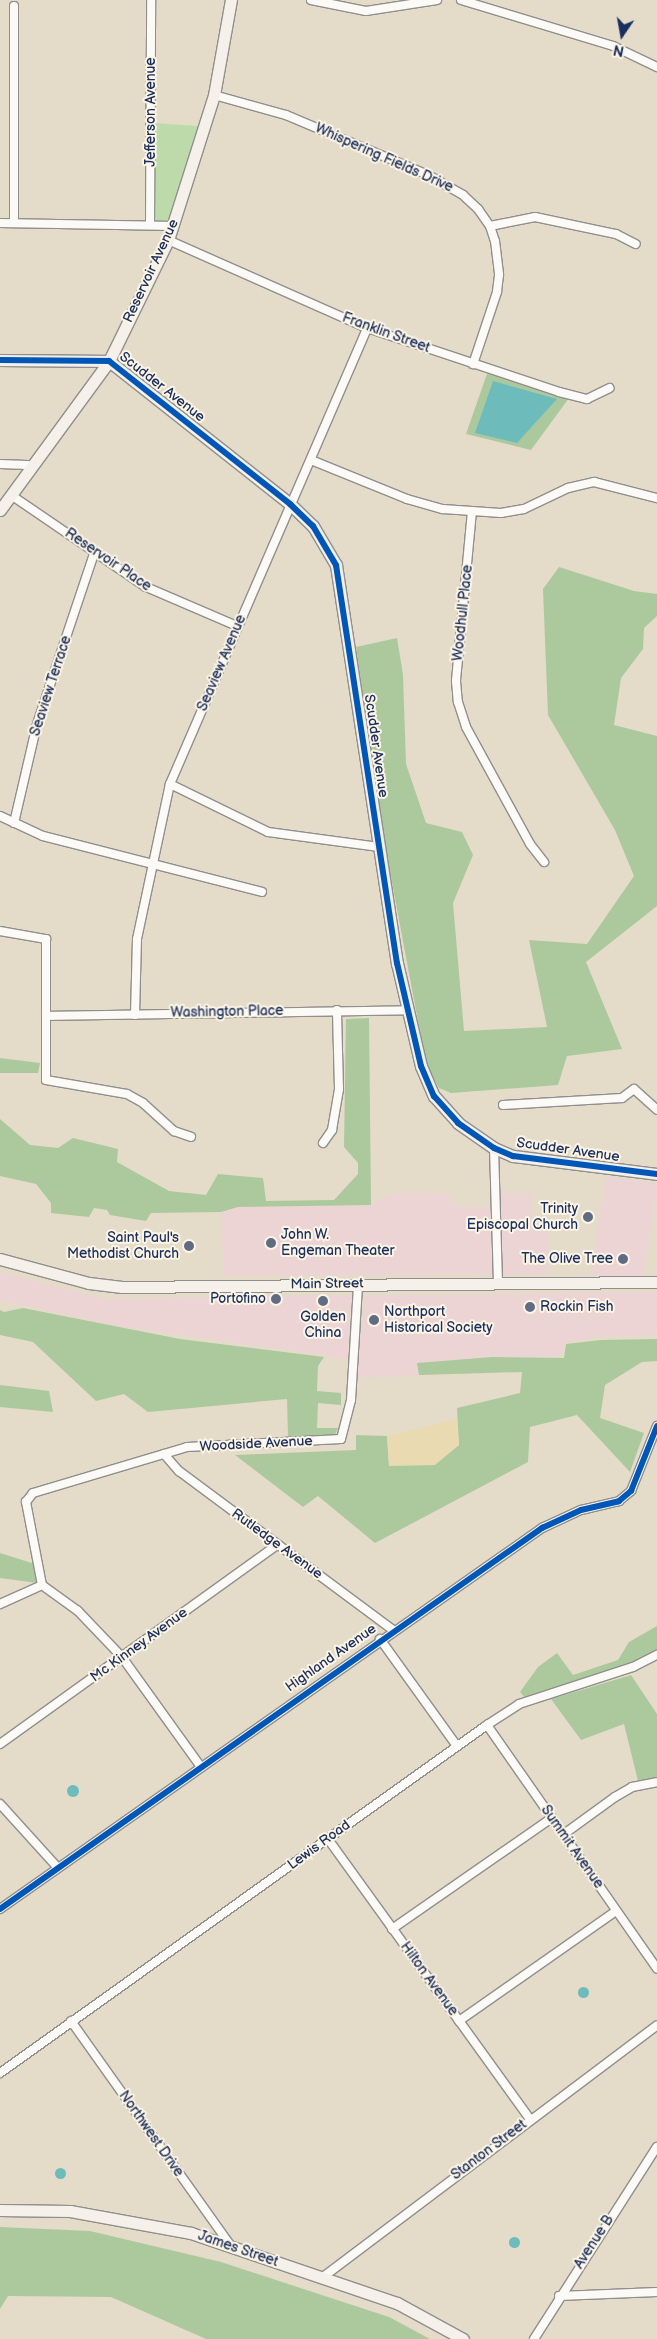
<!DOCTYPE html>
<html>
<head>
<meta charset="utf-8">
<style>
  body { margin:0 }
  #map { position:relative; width:657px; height:2339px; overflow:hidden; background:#e4dbc9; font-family:"Balsamiq Sans",sans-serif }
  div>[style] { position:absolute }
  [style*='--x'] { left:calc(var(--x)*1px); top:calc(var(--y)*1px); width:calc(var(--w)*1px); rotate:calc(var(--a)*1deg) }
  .built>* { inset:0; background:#ecd4d5; transform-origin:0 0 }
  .green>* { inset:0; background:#bddbaa }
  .forest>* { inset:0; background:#acc99e }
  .sand>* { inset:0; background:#eadab1 }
  .water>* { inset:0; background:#6ebbbb }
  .round { border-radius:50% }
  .roads { filter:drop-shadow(1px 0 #908f8d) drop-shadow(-1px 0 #908f8d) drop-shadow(0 1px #908f8d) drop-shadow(0 -1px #908f8d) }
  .street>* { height:8px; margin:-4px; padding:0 4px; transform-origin:4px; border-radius:4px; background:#fbfaf7 }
  .secondary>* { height:11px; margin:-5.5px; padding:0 5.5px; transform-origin:5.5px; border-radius:5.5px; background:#f5f0e9 }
  .cycleway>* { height:6px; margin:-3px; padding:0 3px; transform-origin:3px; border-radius:3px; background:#0057b8 }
  .dots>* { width:14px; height:14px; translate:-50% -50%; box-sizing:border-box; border:2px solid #fcf5e5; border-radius:50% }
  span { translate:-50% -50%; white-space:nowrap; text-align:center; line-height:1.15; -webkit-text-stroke:4px #fcf5e5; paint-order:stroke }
  .street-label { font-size:14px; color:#1b2f5e }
  .poi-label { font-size:14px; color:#1b2f5e }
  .right { translate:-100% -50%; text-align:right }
  .left { translate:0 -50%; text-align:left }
  .north { position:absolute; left:597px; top:10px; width:50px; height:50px; -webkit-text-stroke:4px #fcf5e5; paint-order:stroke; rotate:192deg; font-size:14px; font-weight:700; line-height:20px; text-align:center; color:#1b2f5e }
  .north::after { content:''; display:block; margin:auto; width:18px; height:22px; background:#1b2f5e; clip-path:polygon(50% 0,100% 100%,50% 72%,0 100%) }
</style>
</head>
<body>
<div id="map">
  <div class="built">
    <i style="left:606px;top:1176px;width:52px;height:99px;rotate:9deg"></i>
    <i style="clip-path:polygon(392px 1193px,444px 1193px,458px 1207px,493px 1207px,493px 1194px,532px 1193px,532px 1231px,548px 1231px,548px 1274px,224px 1276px,221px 1212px,238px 1207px,371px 1205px)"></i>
    <i style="clip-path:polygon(0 1272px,104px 1299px,352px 1295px,347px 1359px,111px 1325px,0 1300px)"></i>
    <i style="clip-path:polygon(657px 1292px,657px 1335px,599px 1337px,564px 1343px,562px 1356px,418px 1363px,419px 1375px,356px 1378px,365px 1296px)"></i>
  </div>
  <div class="green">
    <i style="clip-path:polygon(153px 123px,198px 126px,171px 223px,153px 222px)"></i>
  </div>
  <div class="forest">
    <i style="clip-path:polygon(488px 371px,569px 398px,531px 450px,466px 434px)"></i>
    <i style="clip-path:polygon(559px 567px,634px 591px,657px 594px,657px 616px,644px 628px,643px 649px,621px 678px,614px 725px,657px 736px,657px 906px,586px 962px,622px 1049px,567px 1056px,558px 1085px,451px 1093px,439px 1088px,426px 1064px,385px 845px,356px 647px,397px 638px,403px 675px,406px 764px,426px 823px,462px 832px,473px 855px,453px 903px,464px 1031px,547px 1027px,529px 940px,587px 944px,634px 876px,615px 830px,548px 715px,543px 589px)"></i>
    <i style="clip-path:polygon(369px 1018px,371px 1205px,238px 1207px,221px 1212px,151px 1213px,146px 1221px,110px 1215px,107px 1210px,94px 1208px,89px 1217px,51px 1213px,51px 1203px,36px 1184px,0 1176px,0 1119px,30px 1145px,58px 1148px,73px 1138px,118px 1149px,117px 1162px,169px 1191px,206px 1195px,218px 1174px,263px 1178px,266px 1201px,334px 1200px,358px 1174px,358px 1163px,344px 1147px,346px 1019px)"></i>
    <i style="clip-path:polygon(0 1058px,40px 1063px,38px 1073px,0 1073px)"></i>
    <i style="clip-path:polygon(23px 1308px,180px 1339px,324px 1357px,318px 1366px,317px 1391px,341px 1393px,341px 1405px,318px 1403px,317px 1428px,338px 1428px,335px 1435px,288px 1437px,287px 1399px,148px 1412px,124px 1394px,96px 1401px,33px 1342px,0 1335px,0 1310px,4px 1312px)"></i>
    <i style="clip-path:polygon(657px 1339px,657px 1361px,642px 1362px,605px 1385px,600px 1418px,644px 1433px,630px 1472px,577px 1415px,530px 1427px,528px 1462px,375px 1543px,318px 1496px,303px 1507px,235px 1455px,356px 1450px,356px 1435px,387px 1436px,389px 1465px,459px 1445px,457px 1408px,520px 1393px,522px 1372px,419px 1375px,417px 1363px,492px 1357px,564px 1358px,566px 1344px,601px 1340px)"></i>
    <i style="clip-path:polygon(0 1385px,49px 1391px,53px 1412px,0 1407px)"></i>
    <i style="clip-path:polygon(0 1553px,35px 1564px,37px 1583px,0 1578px)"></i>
    <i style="clip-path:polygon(657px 1626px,657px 1650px,630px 1664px,525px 1698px,520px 1692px,538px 1667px,557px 1653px,573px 1675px,618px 1660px,629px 1642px)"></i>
    <i style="clip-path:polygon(631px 1675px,657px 1714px,657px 1778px,638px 1781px,624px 1724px,581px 1740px,551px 1699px)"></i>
    <i style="clip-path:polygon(0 2227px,90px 2231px,221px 2262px,389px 2317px,430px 2339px,206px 2339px,111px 2297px,8px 2296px,0 2309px)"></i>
  </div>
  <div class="sand">
    <i style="clip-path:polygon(457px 1419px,459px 1445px,435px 1465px,389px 1466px,387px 1436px)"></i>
  </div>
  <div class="water">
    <i style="clip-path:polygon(493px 381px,557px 399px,517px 443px,475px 433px)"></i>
    <i class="round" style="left:67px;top:1785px;width:12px;height:12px"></i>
    <i class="round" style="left:577.5px;top:1986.5px;width:11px;height:11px"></i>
    <i class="round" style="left:54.5px;top:2167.5px;width:11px;height:11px"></i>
    <i class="round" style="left:508.5px;top:2236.5px;width:11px;height:11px"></i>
  </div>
  <div class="roads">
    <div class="street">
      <i style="--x:311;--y:0;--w:56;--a:11.3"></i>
      <i style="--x:366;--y:11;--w:72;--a:-8.8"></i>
      <i style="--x:461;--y:0;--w:159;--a:16.8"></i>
      <i style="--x:613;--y:46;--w:49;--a:25.5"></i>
      <i style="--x:214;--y:95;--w:75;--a:15.5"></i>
      <i style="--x:286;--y:115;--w:154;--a:22.9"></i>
      <i style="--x:428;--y:175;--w:40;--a:29.7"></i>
      <i style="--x:463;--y:195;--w:21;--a:43"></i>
      <i style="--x:478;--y:209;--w:21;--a:55"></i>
      <i style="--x:490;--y:226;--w:16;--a:72"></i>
      <i style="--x:495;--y:241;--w:34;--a:83"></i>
      <i style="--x:499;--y:275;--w:17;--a:97"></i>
      <i style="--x:497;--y:292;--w:76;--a:108.4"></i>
      <i style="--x:0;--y:223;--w:174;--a:1"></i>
      <i style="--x:14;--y:223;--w:217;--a:-90"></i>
      <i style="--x:150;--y:224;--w:224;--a:-89.7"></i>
      <i style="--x:490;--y:226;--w:46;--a:-11.3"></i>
      <i style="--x:535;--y:217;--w:83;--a:11.9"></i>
      <i style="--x:616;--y:234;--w:22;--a:27"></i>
      <i style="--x:168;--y:240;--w:218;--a:23.9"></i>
      <i style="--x:367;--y:328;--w:202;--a:18.4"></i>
      <i style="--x:559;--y:392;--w:29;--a:14"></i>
      <i style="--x:587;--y:399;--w:25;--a:-26"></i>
      <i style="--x:311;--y:460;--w:104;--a:22.1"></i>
      <i style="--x:407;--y:499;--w:37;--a:16"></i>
      <i style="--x:443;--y:509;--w:58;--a:3.9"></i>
      <i style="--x:501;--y:513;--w:23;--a:-10"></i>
      <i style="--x:524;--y:509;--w:49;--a:-25.5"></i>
      <i style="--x:568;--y:488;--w:27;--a:-13"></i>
      <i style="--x:594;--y:482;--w:65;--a:14.3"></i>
      <i style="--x:0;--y:464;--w:34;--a:2"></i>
      <i style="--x:11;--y:495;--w:163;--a:34.3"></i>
      <i style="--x:146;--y:587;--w:99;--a:23.2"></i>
      <i style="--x:472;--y:511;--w:171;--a:95.4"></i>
      <i style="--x:456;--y:681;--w:21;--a:85"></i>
      <i style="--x:458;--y:702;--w:26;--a:72"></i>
      <i style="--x:466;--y:727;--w:133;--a:61.3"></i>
      <i style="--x:530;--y:844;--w:23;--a:52"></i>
      <i style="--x:170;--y:784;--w:109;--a:26.1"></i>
      <i style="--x:268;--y:832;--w:112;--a:7.7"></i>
      <i style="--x:0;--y:816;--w:47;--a:24.9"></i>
      <i style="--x:43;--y:836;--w:226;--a:14.3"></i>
      <i style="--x:14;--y:823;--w:102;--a:-76.9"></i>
      <i style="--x:37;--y:724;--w:182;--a:-71.5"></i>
      <i style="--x:0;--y:931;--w:47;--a:9.9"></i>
      <i style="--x:46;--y:939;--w:141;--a:90"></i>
      <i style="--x:46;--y:1080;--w:82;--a:9.8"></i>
      <i style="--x:127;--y:1094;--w:18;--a:29"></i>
      <i style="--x:143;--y:1103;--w:42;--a:42.1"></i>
      <i style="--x:174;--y:1131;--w:18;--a:19"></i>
      <i style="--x:135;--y:1015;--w:76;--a:-88.5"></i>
      <i style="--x:137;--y:939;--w:158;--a:-78"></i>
      <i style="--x:170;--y:784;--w:497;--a:-66.6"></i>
      <i style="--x:46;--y:1016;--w:362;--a:-0.9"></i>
      <i style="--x:503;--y:1105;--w:119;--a:-3.4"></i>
      <i style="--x:622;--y:1098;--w:15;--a:-37"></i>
      <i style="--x:634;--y:1089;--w:31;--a:42"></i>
      <i style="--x:323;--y:1143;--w:16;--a:-55"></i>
      <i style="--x:332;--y:1130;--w:42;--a:-80.3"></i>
      <i style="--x:339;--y:1089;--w:79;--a:-91.5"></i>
      <i style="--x:494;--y:1148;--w:135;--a:88.3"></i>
      <i style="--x:164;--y:1454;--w:23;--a:49"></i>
      <i style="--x:179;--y:1471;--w:267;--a:36.6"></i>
      <i style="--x:0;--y:1604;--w:46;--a:-24.3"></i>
      <i style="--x:380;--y:1639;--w:132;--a:54.3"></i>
      <i style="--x:487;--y:1725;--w:297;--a:55.1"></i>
      <i style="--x:0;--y:1744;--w:342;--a:-35.7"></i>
      <i style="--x:201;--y:1767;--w:135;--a:-125.7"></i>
      <i style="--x:122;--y:1657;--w:64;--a:-133.7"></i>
      <i style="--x:78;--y:1611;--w:44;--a:-144.2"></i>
      <i style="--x:42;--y:1585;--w:85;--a:-100.9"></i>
      <i style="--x:26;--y:1502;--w:11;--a:-52"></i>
      <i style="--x:33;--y:1493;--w:161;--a:-16.6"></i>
      <i style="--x:187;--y:1447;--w:154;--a:-3"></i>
      <i style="--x:341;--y:1439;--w:40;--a:-75.6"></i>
      <i style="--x:351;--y:1400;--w:116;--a:-86.5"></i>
      <i style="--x:0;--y:1804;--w:86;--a:47.8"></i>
      <i style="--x:564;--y:1834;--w:63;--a:-36"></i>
      <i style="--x:615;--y:1797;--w:20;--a:-30"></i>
      <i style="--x:632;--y:1787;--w:25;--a:-11"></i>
      <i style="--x:328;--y:1839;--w:345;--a:54.2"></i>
      <i style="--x:0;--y:1909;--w:663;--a:-35.11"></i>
      <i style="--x:542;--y:1528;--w:43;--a:-24.8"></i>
      <i style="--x:581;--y:1510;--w:39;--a:-13"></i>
      <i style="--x:619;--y:1501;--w:16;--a:-40"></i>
      <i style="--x:631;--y:1491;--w:70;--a:-68.2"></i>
      <i style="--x:392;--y:1929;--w:195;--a:-34.8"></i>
      <i style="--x:71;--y:2021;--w:276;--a:54.6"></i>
      <i style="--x:459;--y:2021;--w:192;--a:-35"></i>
      <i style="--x:0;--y:2073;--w:599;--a:-35.55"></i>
      <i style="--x:487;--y:1725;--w:38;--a:-33"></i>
      <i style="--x:519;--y:1704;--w:120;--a:-18"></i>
      <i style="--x:633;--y:1667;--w:27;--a:-27"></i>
      <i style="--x:323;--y:2277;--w:418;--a:-37"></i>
      <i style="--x:559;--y:2296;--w:98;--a:-2.3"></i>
      <i style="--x:534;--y:2339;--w:228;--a:-57.4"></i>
    </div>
    <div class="secondary">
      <i style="--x:0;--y:360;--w:109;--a:0.5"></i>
      <i style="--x:109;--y:361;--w:231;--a:38.3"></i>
      <i style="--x:290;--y:504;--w:32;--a:44"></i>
      <i style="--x:313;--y:526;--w:45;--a:59.5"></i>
      <i style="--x:336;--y:565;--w:403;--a:81.3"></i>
      <i style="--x:397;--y:963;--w:106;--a:76.9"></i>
      <i style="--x:421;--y:1066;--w:33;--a:67"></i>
      <i style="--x:434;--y:1096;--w:36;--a:48"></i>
      <i style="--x:458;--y:1123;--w:44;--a:34.8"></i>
      <i style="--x:494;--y:1148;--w:21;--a:23"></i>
      <i style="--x:513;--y:1156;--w:145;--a:7.1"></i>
      <i style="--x:0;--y:510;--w:185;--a:-53.8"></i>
      <i style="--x:109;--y:361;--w:135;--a:-64"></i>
      <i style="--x:168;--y:240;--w:152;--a:-72.4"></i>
      <i style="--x:214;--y:95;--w:97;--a:-79.9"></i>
      <i style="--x:0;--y:1259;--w:92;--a:15.1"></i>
      <i style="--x:89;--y:1283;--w:33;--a:7"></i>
      <i style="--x:122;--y:1287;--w:535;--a:-0.54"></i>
      <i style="--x:0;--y:2210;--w:70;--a:0.8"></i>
      <i style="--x:70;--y:2211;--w:123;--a:10.3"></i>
      <i style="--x:191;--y:2233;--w:218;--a:18.8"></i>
      <i style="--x:397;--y:2303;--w:75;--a:28.6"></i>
    </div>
  </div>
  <div class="cycleway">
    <i style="--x:0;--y:360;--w:109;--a:0.5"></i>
    <i style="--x:109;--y:361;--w:231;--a:38.3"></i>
    <i style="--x:290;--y:504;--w:32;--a:44"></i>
    <i style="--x:313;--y:526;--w:45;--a:59.5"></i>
    <i style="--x:336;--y:565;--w:403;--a:81.3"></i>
    <i style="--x:397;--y:963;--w:106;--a:76.9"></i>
    <i style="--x:421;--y:1066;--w:33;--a:67"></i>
    <i style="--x:434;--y:1096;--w:36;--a:48"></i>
    <i style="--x:458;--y:1123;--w:44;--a:34.8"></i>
    <i style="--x:494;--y:1148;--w:21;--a:23"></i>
    <i style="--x:513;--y:1156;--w:145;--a:7.1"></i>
    <i style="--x:0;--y:1909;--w:663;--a:-35.11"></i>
    <i style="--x:542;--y:1528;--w:43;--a:-24.8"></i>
    <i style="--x:581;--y:1510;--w:39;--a:-13"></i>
    <i style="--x:619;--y:1501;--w:16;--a:-40"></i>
    <i style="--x:631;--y:1491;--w:70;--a:-68.2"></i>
  </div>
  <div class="dots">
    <i style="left:588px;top:1217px;background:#616b83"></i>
    <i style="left:271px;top:1243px;background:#616b83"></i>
    <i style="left:189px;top:1246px;background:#616b83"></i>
    <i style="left:623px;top:1259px;background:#616b83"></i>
    <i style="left:276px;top:1299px;background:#616b83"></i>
    <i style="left:323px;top:1301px;background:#616b83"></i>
    <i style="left:530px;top:1307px;background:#616b83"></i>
    <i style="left:374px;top:1320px;background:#616b83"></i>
  </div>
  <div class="street-label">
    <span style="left:151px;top:112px;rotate:-90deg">Jefferson Avenue</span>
    <span style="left:384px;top:158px;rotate:24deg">Whispering Fields Drive</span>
    <span style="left:151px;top:271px;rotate:-65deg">Reservoir Avenue</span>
    <span style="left:386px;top:333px;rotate:20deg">Franklin Street</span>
    <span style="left:162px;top:387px;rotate:38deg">Scudder Avenue</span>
    <span style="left:108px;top:560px;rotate:34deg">Reservoir Place</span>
    <span style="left:463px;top:613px;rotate:-84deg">Woodhull Place</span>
    <span style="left:222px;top:663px;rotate:-67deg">Seaview Avenue</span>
    <span style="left:51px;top:686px;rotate:-72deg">Seaview Terrace</span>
    <span style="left:376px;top:746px;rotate:82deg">Scudder Avenue</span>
    <span style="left:227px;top:1012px;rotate:-1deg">Washington Place</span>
    <span style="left:568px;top:1150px;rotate:8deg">Scudder Avenue</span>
    <span style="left:327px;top:1284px;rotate:-1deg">Main Street</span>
    <span style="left:256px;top:1444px;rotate:-3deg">Woodside Avenue</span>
    <span style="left:277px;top:1544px;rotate:36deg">Rutledge Avenue</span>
    <span style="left:139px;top:1645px;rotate:-36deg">Mc Kinney Avenue</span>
    <span style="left:331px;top:1658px;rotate:-35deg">Highland Avenue</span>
    <span style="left:319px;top:1845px;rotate:-36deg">Lewis Road</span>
    <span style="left:572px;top:1847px;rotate:55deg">Summit Avenue</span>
    <span style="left:429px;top:1979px;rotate:54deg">Hilton Avenue</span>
    <span style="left:151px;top:2134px;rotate:55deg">Northwest Drive</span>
    <span style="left:489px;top:2150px;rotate:-37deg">Stanton Street</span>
    <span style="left:594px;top:2242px;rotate:-57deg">Avenue B</span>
    <span style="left:238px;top:2249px;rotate:19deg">James Street</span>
  </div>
  <div class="poi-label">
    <span class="right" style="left:578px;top:1217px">Trinity<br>Episcopal Church</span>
    <span class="left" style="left:281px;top:1243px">John W.<br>Engeman Theater</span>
    <span class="right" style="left:179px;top:1246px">Saint Paul's<br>Methodist Church</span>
    <span class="right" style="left:613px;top:1259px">The Olive Tree</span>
    <span class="right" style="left:266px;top:1299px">Portofino</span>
    <span class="left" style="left:540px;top:1307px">Rockin Fish</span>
    <span class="left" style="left:384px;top:1320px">Northport<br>Historical Society</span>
    <span style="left:323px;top:1325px">Golden<br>China</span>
  </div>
  <div class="north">N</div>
</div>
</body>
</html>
